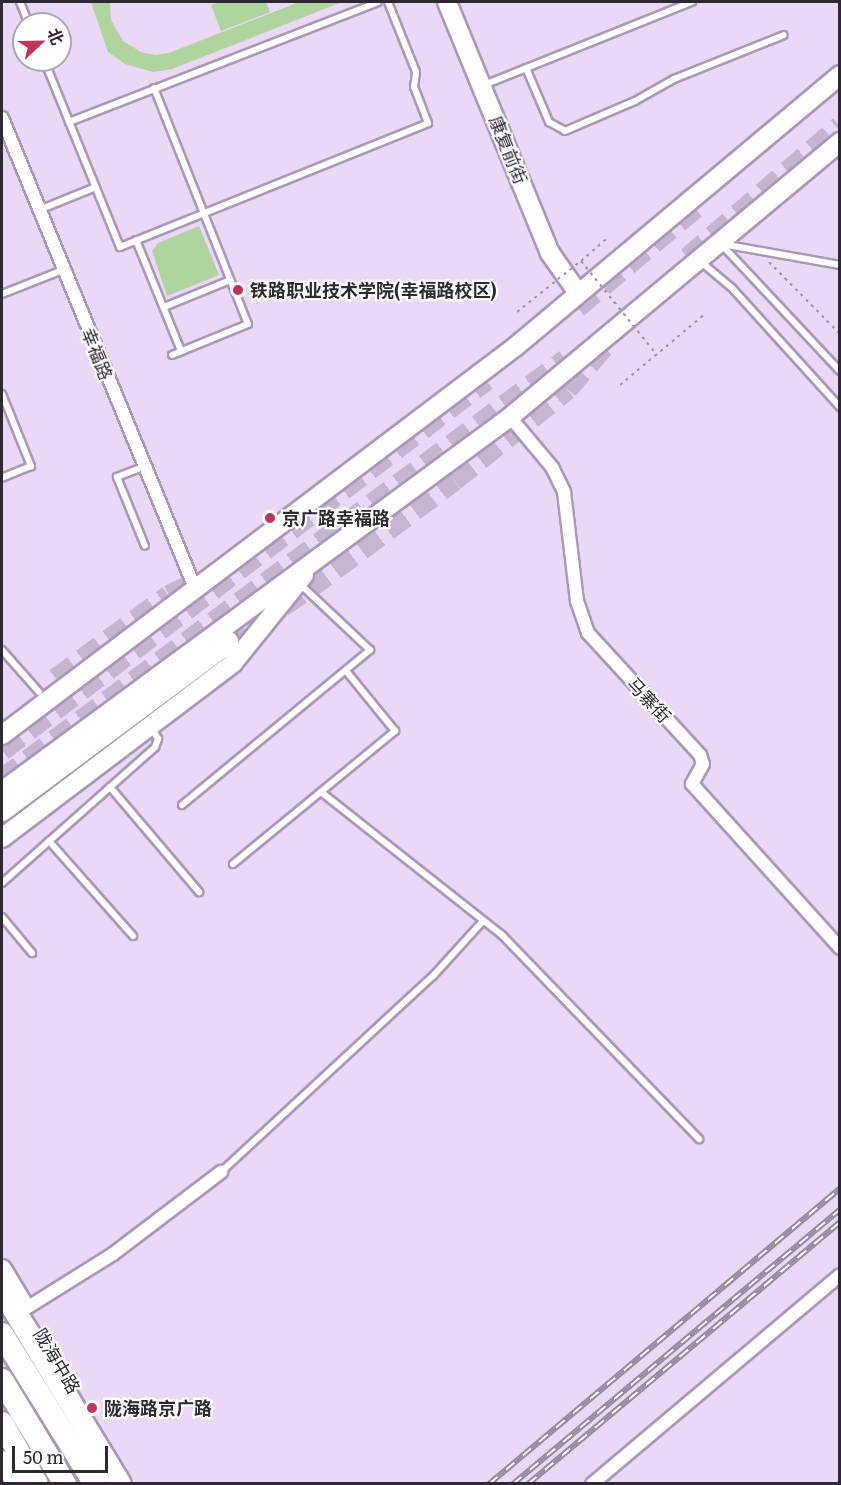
<!DOCTYPE html>
<html>
<head>
<meta charset="utf-8">
<style>
  body { margin:0 }
  #map { position:relative; width:841px; height:1485px; overflow:hidden; background:#ead8f7; font-family:Literata,"Noto Sans SC",serif }
  div>[style] { position:absolute }
  [style*='--x'] { left:calc(var(--x)*1px); top:calc(var(--y)*1px); width:calc(var(--w)*1px); rotate:calc(var(--a)*1deg) }
  .green>* { inset:0; background:#b0d49d }
  .highway-tunnel>* { height:22px; margin-top:-11px; transform-origin:0; background:repeating-linear-gradient(90deg,#c4b5d0 0 22px,transparent 0 33px) }
  .path>* { height:2px; margin-top:-1px; transform-origin:0; background:repeating-linear-gradient(90deg,#9e91a8 0 3px,transparent 0 7.5px) }
  .roads { filter:drop-shadow(2px 0 #a998b6) drop-shadow(-2px 0 #a998b6) drop-shadow(0 2px #a998b6) drop-shadow(0 -2px #a998b6) }
  .lane>* { height:6px; margin:-3px; padding:0 3px; transform-origin:3px; border-radius:3px; background:#fff }
  .street>* { height:12px; margin:-6px; padding:0 6px; transform-origin:6px; border-radius:6px; background:#fff }
  .secondary>* { height:18px; margin:-9px; padding:0 9px; transform-origin:9px; border-radius:9px; background:#fff }
  .highway>* { height:22px; margin:-11px; padding:0 11px; transform-origin:11px; border-radius:11px; background:#fff }
  .rail>* { height:6px; margin-top:-3px; transform-origin:0; background:repeating-linear-gradient(90deg,#fff 0 11px,#95899f 0 22px); box-sizing:border-box; border-block:2px solid #95899f }
  .path-bridge>* { height:2px; margin-top:-1px; transform-origin:0; background:repeating-linear-gradient(90deg,#9e91a8 0 3px,transparent 0 7.5px) }
  .dots>* { width:16px; height:16px; translate:-50% -50%; box-sizing:border-box; border:3px solid #fff; border-radius:50% }
  span { translate:-50% -50%; white-space:nowrap; text-align:center; line-height:1.15; -webkit-text-stroke:4.5px #fff; paint-order:stroke }
  .street-label { font-size:18px; color:#2e2834 }
  .poi-label { font-size:18px; color:#2e2834; font-weight:700 }
  .left { translate:0 -50%; text-align:left }
  .frame { position:absolute; inset:0; border:3px solid #2e2834; pointer-events:none }
  .north { position:absolute; left:12px; top:12px; width:60px; height:60px; box-sizing:border-box; background:#fff; border:2px solid #aba9ae; border-radius:50%; rotate:68deg; font-size:16px; font-weight:700; line-height:24px; text-align:center; color:#2e2834 }
  .north::after { content:''; display:block; margin:auto; width:21px; height:27px; background:#c23359; clip-path:polygon(50% 0,100% 100%,50% 72%,0 100%) }
  .scale { position:absolute; left:12px; top:1446px; width:96px; height:27px; box-sizing:border-box; border:3px solid #2e2834; border-top:0; padding-left:8px; font-size:18px; line-height:21px; white-space:nowrap; color:#2e2834; -webkit-text-stroke:4px #fff; paint-order:stroke }
</style>
</head>
<body>
<div id="map">
  <div class="green">
    <i style="clip-path:polygon(91px 2px,110px 2px,111px 20px,123px 41px,141px 52px,155px 55px,169px 53px,299px 2px,342px 2px,172px 69px,153px 72px,125px 64px,108px 52px)"></i>
    <i style="clip-path:polygon(220px 2px,266px 2px,270px 12px,221px 31px,211px 5px)"></i>
    <i style="clip-path:polygon(199px 226px,219px 275px,167px 296px,152px 251px,158px 243px)"></i>
  </div>
  <div class="highway-tunnel">
    <i style="--x:688;--y:258;--w:201;--a:-40.8"></i>
    <i style="--x:577;--y:307;--w:165;--a:-40.1"></i>
    <i style="--x:227;--y:642;--w:97;--a:-33.2"></i>
    <i style="--x:308;--y:589;--w:182;--a:-36.7"></i>
    <i style="--x:454;--y:480;--w:145;--a:-38.8"></i>
    <i style="--x:567;--y:389;--w:66;--a:-49.3"></i>
    <i style="--x:56;--y:679;--w:140;--a:-36.3"></i>
    <i style="--x:169;--y:596;--w:33;--a:-25"></i>
    <i style="--x:2;--y:750;--w:609;--a:-37.4"></i>
    <i style="--x:2;--y:780;--w:703;--a:-36.67"></i>
  </div>
  <div class="path">
    <i style="--x:581;--y:261;--w:33;--a:-41"></i>
    <i style="--x:769;--y:262;--w:101;--a:45.4"></i>
    <i style="--x:620;--y:385;--w:111;--a:-39.9"></i>
  </div>
  <div class="roads">
    <div class="lane">
      <i style="--x:20;--y:2;--w:24;--a:68"></i>
      <i style="--x:44;--y:60;--w:202;--a:67.9"></i>
      <i style="--x:120;--y:247;--w:332;--a:-21.9"></i>
      <i style="--x:428;--y:123;--w:39;--a:-111"></i>
      <i style="--x:414;--y:87;--w:15;--a:-82"></i>
      <i style="--x:416;--y:72;--w:75;--a:-111.8"></i>
      <i style="--x:526;--y:68;--w:59;--a:66.9"></i>
      <i style="--x:549;--y:122;--w:18;--a:29"></i>
      <i style="--x:565;--y:131;--w:76;--a:-23.2"></i>
      <i style="--x:635;--y:101;--w:45;--a:-29.4"></i>
      <i style="--x:674;--y:79;--w:118;--a:-21.8"></i>
      <i style="--x:484;--y:85;--w:224;--a:-21.8"></i>
      <i style="--x:154;--y:88;--w:254;--a:68.3"></i>
      <i style="--x:248;--y:324;--w:82;--a:157.8"></i>
      <i style="--x:69;--y:122;--w:331;--a:-21.2"></i>
      <i style="--x:39;--y:210;--w:61;--a:-22"></i>
      <i style="--x:136;--y:240;--w:120;--a:67.9"></i>
      <i style="--x:721;--y:244;--w:174;--a:46.9"></i>
      <i style="--x:722;--y:244;--w:120;--a:10.1"></i>
      <i style="--x:701;--y:262;--w:40;--a:40"></i>
      <i style="--x:732;--y:288;--w:161;--a:47.8"></i>
      <i style="--x:2;--y:294;--w:66;--a:-21.5"></i>
      <i style="--x:164;--y:307;--w:71;--a:-22.2"></i>
      <i style="--x:2;--y:394;--w:78;--a:68.1"></i>
      <i style="--x:31;--y:466;--w:31;--a:158"></i>
      <i style="--x:143;--y:467;--w:28;--a:159"></i>
      <i style="--x:117;--y:477;--w:74;--a:67.9"></i>
      <i style="--x:2;--y:650;--w:56;--a:48.6"></i>
      <i style="--x:110;--y:787;--w:138;--a:49.7"></i>
      <i style="--x:321;--y:792;--w:231;--a:38.3"></i>
      <i style="--x:502;--y:935;--w:284;--a:46"></i>
      <i style="--x:182;--y:805;--w:244;--a:-39.5"></i>
      <i style="--x:370;--y:650;--w:98;--a:-136.7"></i>
      <i style="--x:49;--y:841;--w:127;--a:48.5"></i>
      <i style="--x:233;--y:864;--w:210;--a:-39.4"></i>
      <i style="--x:395;--y:731;--w:76;--a:-129.1"></i>
      <i style="--x:2;--y:883;--w:205;--a:-41.6"></i>
      <i style="--x:155;--y:747;--w:9;--a:-69"></i>
      <i style="--x:158;--y:739;--w:13;--a:-119"></i>
      <i style="--x:2;--y:917;--w:47;--a:50.2"></i>
      <i style="--x:221;--y:1172;--w:289;--a:-42.8"></i>
      <i style="--x:433;--y:976;--w:74;--a:-47.7"></i>
    </div>
    <div class="street">
      <i style="--x:2;--y:118;--w:508;--a:67.68"></i>
      <i style="--x:510;--y:417;--w:65;--a:50"></i>
      <i style="--x:552;--y:467;--w:28;--a:64"></i>
      <i style="--x:564;--y:492;--w:110;--a:83.2"></i>
      <i style="--x:577;--y:601;--w:34;--a:71"></i>
      <i style="--x:588;--y:633;--w:166;--a:47.4"></i>
      <i style="--x:700;--y:755;--w:9;--a:72"></i>
      <i style="--x:703;--y:764;--w:23;--a:119"></i>
      <i style="--x:692;--y:784;--w:221;--a:47.9"></i>
      <i style="--x:25;--y:1309;--w:104;--a:-32"></i>
      <i style="--x:113;--y:1254;--w:136;--a:-37.2"></i>
      <i style="--x:592;--y:1484;--w:324;--a:-40.1"></i>
    </div>
    <div class="secondary">
      <i style="--x:447;--y:2;--w:271;--a:67.7"></i>
      <i style="--x:550;--y:253;--w:49;--a:55"></i>
      <i style="--x:2;--y:735;--w:643;--a:-37.1"></i>
      <i style="--x:515;--y:347;--w:424;--a:-39.9"></i>
      <i style="--x:2;--y:791;--w:631;--a:-36.36"></i>
      <i style="--x:510;--y:417;--w:430;--a:-39.8"></i>
      <i style="--x:2;--y:838;--w:290;--a:-37.1"></i>
      <i style="--x:233;--y:663;--w:113;--a:-51.1"></i>
      <i style="--x:2;--y:1269;--w:39;--a:59"></i>
      <i style="--x:2;--y:1460;--w:28;--a:60"></i>
    </div>
    <div class="highway">
      <i style="--x:2;--y:810;--w:281;--a:-36.7"></i>
      <i style="--x:2;--y:1290;--w:227;--a:58.7"></i>
      <i style="--x:2;--y:1334;--w:176;--a:58.2"></i>
      <i style="--x:2;--y:1380;--w:122;--a:58.8"></i>
      <i style="--x:2;--y:1423;--w:70;--a:60.2"></i>
    </div>
  </div>
  <div class="rail">
    <i style="--x:489;--y:1484;--w:459;--a:-40.1"></i>
    <i style="--x:513;--y:1484;--w:427;--a:-40"></i>
    <i style="--x:528;--y:1484;--w:407;--a:-40"></i>
  </div>
  <div class="path-bridge">
    <i style="--x:517;--y:312;--w:82;--a:-38.6"></i>
    <i style="--x:581;--y:261;--w:121;--a:51"></i>
  </div>
  <div class="dots">
    <i style="left:238px;top:290px;background:#c23359"></i>
    <i style="left:270px;top:518px;background:#c23359"></i>
    <i style="left:92px;top:1408px;background:#c23359"></i>
  </div>
  <div class="street-label">
    <span style="left:508px;top:150px;rotate:68deg">康复前街</span>
    <span style="left:97px;top:354px;rotate:68deg">幸福路</span>
    <span style="left:649px;top:700px;rotate:47deg">马寨街</span>
    <span style="left:57px;top:1361px;rotate:59deg">陇海中路</span>
  </div>
  <div class="poi-label">
    <span class="left" style="left:250px;top:290px">铁路职业技术学院(幸福路校区)</span>
    <span class="left" style="left:282px;top:518px">京广路幸福路</span>
    <span class="left" style="left:104px;top:1408px">陇海路京广路</span>
  </div>
  <div class="frame"></div>
  <div class="north">北</div>
  <div class="scale">50 m</div>
</div>
</body>
</html>
